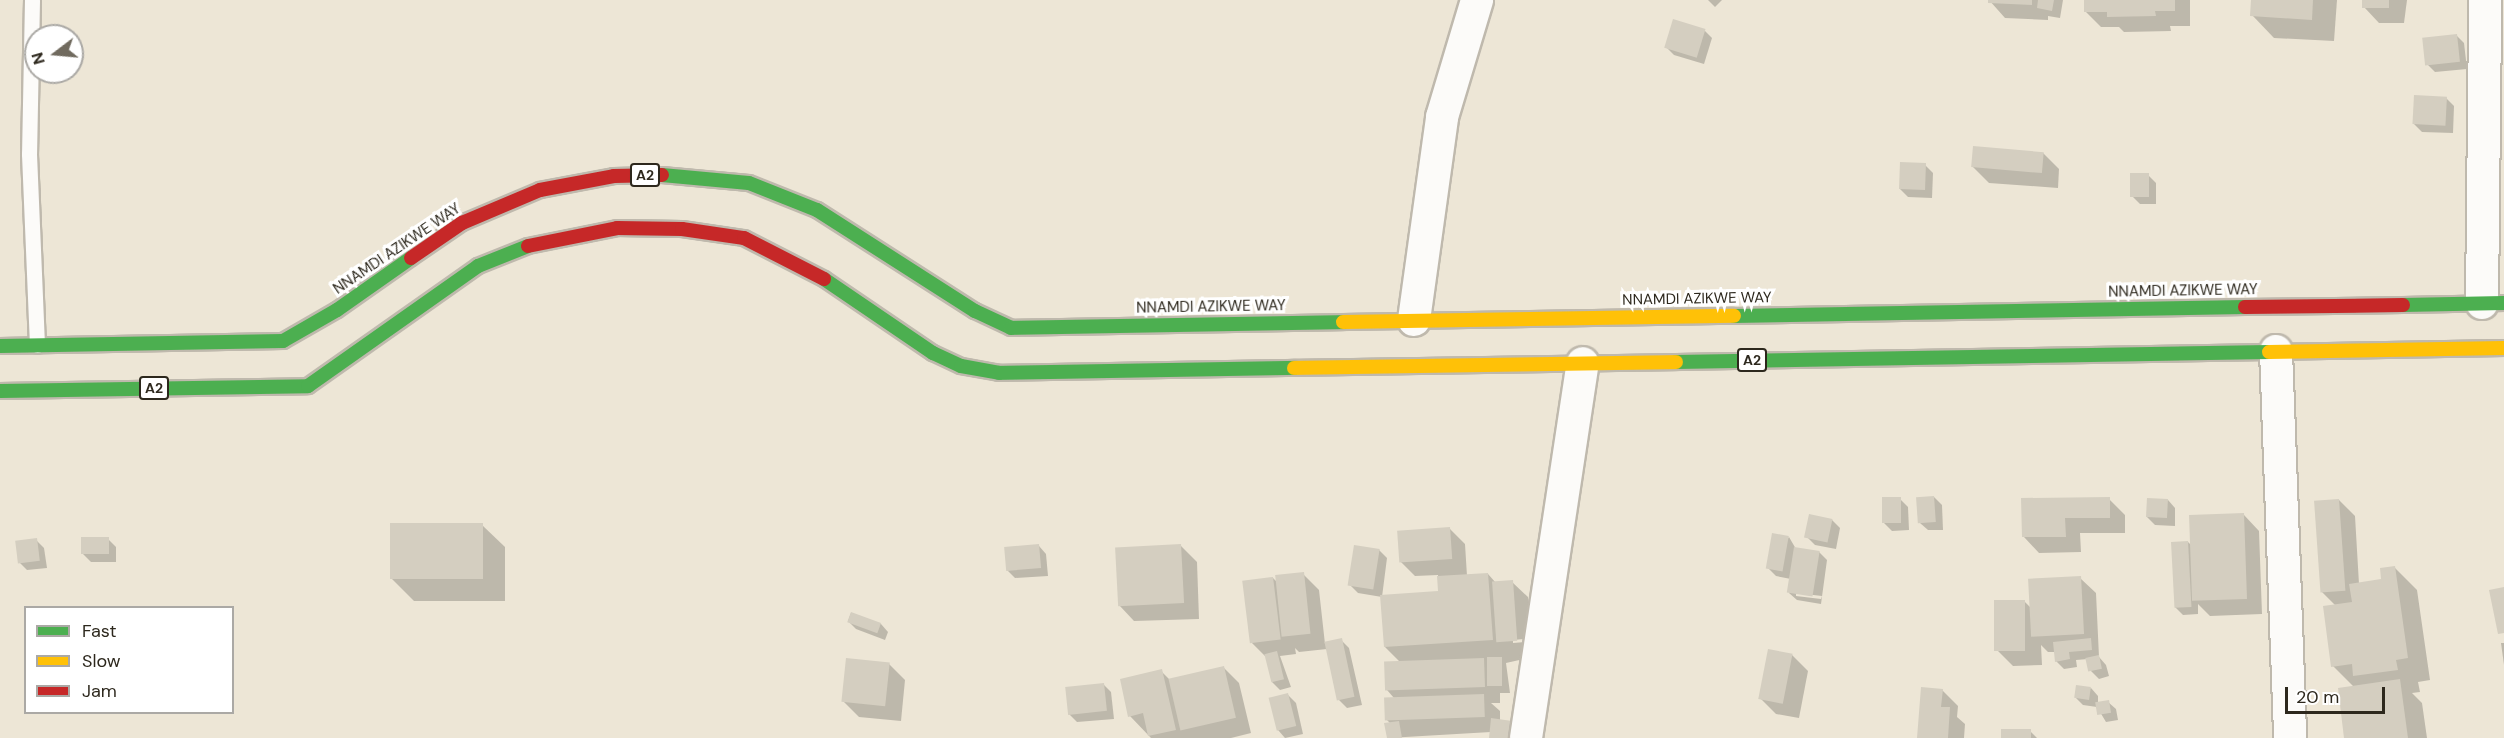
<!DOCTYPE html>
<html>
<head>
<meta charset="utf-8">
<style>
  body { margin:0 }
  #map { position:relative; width:2504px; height:738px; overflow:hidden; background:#ede6d6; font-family:"DM Sans",sans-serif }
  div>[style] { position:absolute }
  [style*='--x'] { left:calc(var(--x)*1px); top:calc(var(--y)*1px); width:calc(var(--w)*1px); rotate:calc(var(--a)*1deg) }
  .shadow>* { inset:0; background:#0003 }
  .building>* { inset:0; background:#d4cec0; transform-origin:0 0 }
  .roads { filter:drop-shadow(2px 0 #bfb9ad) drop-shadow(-2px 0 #bfb9ad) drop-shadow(0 2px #bfb9ad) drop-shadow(0 -2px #bfb9ad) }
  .lane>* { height:15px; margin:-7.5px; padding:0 7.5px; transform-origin:7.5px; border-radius:7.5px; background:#fcfbf9 }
  .street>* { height:32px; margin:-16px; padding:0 16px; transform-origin:16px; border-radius:16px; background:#fcfbf9 }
  .fast>* { height:14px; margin:-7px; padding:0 7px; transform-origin:7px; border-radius:7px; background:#4caf50 }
  .slow>* { height:14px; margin:-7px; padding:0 7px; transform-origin:7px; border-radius:7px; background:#ffc107 }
  .jam>* { height:14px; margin:-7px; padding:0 7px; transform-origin:7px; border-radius:7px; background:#c62828 }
  span { translate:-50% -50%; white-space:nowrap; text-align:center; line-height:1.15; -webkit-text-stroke:6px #fff; paint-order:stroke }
  .shield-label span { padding:2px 4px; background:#fff; border:2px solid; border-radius:4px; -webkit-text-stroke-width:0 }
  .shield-label { font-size:14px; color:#2d281d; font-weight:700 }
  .street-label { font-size:15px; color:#2d281d }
  .legend { position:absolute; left:24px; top:606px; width:210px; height:108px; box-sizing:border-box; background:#fff; border:2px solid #aba9a5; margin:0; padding:8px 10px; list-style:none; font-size:18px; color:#2d281d }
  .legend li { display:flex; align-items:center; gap:12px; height:30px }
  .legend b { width:30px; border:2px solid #aba9a5 }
  .north { position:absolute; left:24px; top:24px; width:60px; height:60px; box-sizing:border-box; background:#fff; border:2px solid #aba9a5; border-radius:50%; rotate:254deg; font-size:16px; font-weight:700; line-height:24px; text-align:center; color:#2d281d }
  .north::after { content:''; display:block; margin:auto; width:21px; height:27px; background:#706a5e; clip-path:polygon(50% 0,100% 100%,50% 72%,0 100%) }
  .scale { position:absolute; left:2285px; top:687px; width:100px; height:27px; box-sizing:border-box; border:3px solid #2d281d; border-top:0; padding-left:8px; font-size:18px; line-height:21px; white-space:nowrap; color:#2d281d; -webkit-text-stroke:4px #fff; paint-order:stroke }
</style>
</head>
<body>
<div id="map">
  <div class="shadow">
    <i style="clip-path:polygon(1708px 0,1722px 0,1715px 7px)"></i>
    <i style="clip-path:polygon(1989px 0,2063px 0,2060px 18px,2048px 16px,2048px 20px,2005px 18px)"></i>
    <i style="clip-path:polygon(2085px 0,2190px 0,2190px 26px,2170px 26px,2171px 31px,2124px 32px,2119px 27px,2101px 27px,2085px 11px)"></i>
    <i style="clip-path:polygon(2253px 0,2337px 0,2334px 41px,2274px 38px,2252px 15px)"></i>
    <i style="clip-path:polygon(2364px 0,2407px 0,2404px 23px,2379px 23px,2364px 7px)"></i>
    <i style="clip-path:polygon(1704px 30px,1712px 38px,1704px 64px,1674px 55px,1666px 47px)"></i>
    <i style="clip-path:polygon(2456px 35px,2464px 43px,2467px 69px,2435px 72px,2427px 64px)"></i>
    <i style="clip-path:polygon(2446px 98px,2454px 106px,2453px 133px,2422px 132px,2414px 124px)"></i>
    <i style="clip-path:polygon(2043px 153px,2059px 169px,2058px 188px,1989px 183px,1973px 167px)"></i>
    <i style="clip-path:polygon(1925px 165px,1933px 173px,1932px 198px,1908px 197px,1900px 189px)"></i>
    <i style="clip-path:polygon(2148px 175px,2156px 183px,2156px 204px,2140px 204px,2132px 196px)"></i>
    <i style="clip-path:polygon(1934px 497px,1942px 505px,1943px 530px,1928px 530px,1920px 523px)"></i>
    <i style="clip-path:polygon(1900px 499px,1908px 507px,1909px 530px,1892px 531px,1884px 523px)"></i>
    <i style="clip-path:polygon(2109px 499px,2125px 515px,2125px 533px,2080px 533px,2081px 552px,2039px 553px,2024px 537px,2023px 500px)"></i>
    <i style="clip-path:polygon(2168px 500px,2175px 508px,2175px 526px,2155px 525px,2147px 517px)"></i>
    <i style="clip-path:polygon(2339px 500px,2355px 516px,2359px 584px,2383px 580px,2394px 567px,2417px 590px,2430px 680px,2418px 682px,2420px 692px,2412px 693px,2422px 703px,2427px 738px,2346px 738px,2354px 687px,2333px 666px,2336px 606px,2322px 592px)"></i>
    <i style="clip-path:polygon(2244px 515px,2259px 531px,2262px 614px,2210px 616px,2198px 604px,2198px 614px,2183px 615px,2175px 607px,2188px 542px,2192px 546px)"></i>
    <i style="clip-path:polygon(1832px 520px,1840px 528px,1836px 549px,1815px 545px,1807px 537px)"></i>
    <i style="clip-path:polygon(482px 525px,505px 547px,505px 601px,414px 601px,392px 579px)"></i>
    <i style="clip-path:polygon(evenodd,1450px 529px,1465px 544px,1467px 576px,1488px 574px,1496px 583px,1512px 582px,1528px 597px,1532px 657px,1506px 663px,1510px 693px,1500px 693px,1500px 703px,1491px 703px,1500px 711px,1500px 721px,1511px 723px,1519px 730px,1518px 738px,1490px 738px,1491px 732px,1388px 738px,1391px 724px,1386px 719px,1394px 698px,1387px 690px,1400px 662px,1385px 647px,1382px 597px,1358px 593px,1350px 585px,1379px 550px,1387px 558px,1382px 597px,1439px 593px,1438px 575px,1415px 576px,1400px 561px,1450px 529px,1524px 639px,1525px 642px,1513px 643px,1513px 640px,1524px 639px)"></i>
    <i style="clip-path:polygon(evenodd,1789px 537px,1796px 549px,1819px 552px,1827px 560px,1821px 604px,1797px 600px,1789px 593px,1791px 579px,1776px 576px,1768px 568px,1789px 537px,1796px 593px,1822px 596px,1821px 599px,1796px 596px,1796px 593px)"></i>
    <i style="clip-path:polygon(108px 539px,116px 547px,116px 562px,91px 562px,83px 554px)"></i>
    <i style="clip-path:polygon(36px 540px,44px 548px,47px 568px,27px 570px,20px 563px)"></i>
    <i style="clip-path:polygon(1039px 546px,1046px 554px,1048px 576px,1015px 578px,1007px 570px)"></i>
    <i style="clip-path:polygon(1181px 546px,1197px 562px,1199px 619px,1134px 621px,1119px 605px)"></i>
    <i style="clip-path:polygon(1303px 574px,1319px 590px,1325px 644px,1341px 640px,1349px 648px,1362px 705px,1347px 708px,1339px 700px,1327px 649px,1299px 652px,1295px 648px,1296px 654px,1280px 656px,1291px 687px,1280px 690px,1272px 682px,1266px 657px,1251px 642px,1273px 578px,1278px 583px)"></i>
    <i style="clip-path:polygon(2080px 578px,2096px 593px,2099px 657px,2106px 665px,2109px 676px,2099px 679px,2091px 671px,2088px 659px,2076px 660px,2077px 667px,2064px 669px,2056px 661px,2055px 652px,2048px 652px,2041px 645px,2042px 665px,2013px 666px,1997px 650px,2024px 601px,2031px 608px)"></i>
    <i style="clip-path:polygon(851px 613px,881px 624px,888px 632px,885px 640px,856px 629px,848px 621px)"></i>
    <i style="clip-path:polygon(2501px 643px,2504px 643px,2504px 665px)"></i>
    <i style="clip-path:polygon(1792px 655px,1808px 671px,1799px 718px,1776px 714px,1761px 699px)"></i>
    <i style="clip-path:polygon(889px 664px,905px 680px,901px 721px,859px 717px,843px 701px)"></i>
    <i style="clip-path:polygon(1223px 667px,1239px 683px,1251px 733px,1231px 738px,1151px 738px,1130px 716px,1161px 671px,1170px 680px)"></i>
    <i style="clip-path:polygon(1104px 685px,1111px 692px,1114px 719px,1077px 722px,1069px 714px)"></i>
    <i style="clip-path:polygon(2091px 688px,2098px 696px,2098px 703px,2108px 702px,2116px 709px,2118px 720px,2106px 722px,2097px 707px,2083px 705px,2076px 698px)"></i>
    <i style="clip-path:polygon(1942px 690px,1958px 706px,1957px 717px,1965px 724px,1964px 738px,1919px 738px)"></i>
    <i style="clip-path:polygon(1288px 695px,1296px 703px,1303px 734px,1285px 738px,1278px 730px)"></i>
    <i style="clip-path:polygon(2030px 731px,2037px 738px,2003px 738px)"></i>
  </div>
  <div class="building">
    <i style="clip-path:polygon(1988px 0,2032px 0,2032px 5px,1988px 3px)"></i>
    <i style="clip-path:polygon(2038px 0,2054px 0,2052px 11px,2037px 8px)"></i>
    <i style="clip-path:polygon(2084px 0,2175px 0,2175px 11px,2155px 11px,2156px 16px,2107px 17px,2107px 12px,2084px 12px)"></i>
    <i style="clip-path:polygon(2251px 0,2313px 0,2312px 20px,2250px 16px)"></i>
    <i style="left:2362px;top:0;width:27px;height:8px"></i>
    <i style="left:1673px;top:19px;width:34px;height:30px;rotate:17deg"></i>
    <i style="left:2457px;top:34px;width:28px;height:35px;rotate:84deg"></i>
    <i style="left:2414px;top:95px;width:33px;height:29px;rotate:3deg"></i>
    <i style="left:1973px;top:146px;width:71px;height:21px;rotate:5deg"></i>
    <i style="left:1900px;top:162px;width:26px;height:27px;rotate:2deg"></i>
    <i style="left:2149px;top:173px;width:24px;height:19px;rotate:90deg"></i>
    <i style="left:1934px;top:496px;width:26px;height:18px;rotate:86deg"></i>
    <i style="left:1882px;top:497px;width:19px;height:26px"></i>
    <i style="clip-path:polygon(2110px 497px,2110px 518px,2065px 518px,2066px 537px,2022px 537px,2021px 498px)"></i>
    <i style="left:2147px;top:498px;width:21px;height:19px;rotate:3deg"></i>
    <i style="left:2339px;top:499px;width:92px;height:25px;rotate:86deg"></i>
    <i style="left:2244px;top:513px;width:86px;height:55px;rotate:88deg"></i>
    <i style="left:1809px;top:514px;width:24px;height:24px;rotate:12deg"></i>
    <i style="left:390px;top:523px;width:93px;height:56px"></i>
    <i style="left:1450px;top:527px;width:32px;height:53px;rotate:86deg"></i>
    <i style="left:1772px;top:533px;width:17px;height:36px;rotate:10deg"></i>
    <i style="left:109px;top:537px;width:17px;height:28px;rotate:90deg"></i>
    <i style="left:37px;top:538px;width:23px;height:22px;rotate:83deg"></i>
    <i style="left:2188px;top:541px;width:66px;height:17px;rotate:87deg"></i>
    <i style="left:1039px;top:544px;width:24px;height:35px;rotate:85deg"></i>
    <i style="left:1181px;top:544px;width:59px;height:66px;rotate:87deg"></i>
    <i style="left:1354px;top:545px;width:26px;height:41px;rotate:9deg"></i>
    <i style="left:1794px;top:547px;width:26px;height:46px;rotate:9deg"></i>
    <i style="clip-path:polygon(2395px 566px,2408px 658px,2396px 660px,2398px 670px,2353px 676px,2352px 664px,2331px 667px,2323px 606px,2352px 602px,2349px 584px,2381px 579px,2380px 568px)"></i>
    <i style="left:1304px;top:572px;width:62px;height:29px;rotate:84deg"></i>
    <i style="clip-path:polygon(1488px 573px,1493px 640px,1384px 647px,1380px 595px,1438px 591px,1437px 576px)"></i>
    <i style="left:2081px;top:576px;width:58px;height:53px;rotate:87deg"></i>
    <i style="left:1273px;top:577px;width:63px;height:31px;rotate:83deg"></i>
    <i style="left:1513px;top:580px;width:61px;height:21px;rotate:86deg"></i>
    <i style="clip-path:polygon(2504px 587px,2504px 633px,2498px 634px,2489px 590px)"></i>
    <i style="left:1994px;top:600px;width:31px;height:51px"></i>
    <i style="left:851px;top:612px;width:32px;height:11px;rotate:20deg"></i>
    <i style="left:1342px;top:638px;width:60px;height:18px;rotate:78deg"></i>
    <i style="clip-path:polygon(2091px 638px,2092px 650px,2069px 652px,2070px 659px,2055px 662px,2053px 642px)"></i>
    <i style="left:1768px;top:649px;width:25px;height:51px;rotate:11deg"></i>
    <i style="left:1277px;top:651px;width:29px;height:13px;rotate:76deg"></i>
    <i style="left:2099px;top:655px;width:14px;height:14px;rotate:78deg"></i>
    <i style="left:1487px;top:657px;width:15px;height:29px"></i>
    <i style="left:846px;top:658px;width:44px;height:44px;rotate:6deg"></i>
    <i style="left:1484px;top:658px;width:29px;height:100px;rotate:88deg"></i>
    <i style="left:1224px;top:666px;width:53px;height:57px;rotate:77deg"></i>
    <i style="clip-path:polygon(1162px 669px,1176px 730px,1148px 736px,1143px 713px,1128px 717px,1120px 679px)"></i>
    <i style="clip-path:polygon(2400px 679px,2408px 738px,2344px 738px,2338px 688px)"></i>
    <i style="left:1104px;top:683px;width:28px;height:39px;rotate:84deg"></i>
    <i style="left:2076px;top:685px;width:15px;height:13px;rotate:8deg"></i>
    <i style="clip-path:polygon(1921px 687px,1943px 689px,1941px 707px,1950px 707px,1948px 738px,1917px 738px)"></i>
    <i style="left:1288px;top:693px;width:34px;height:20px;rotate:76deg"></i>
    <i style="left:1484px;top:694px;width:23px;height:100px;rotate:88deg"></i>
    <i style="left:2109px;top:700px;width:13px;height:14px;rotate:81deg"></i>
    <i style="clip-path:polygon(1491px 718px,1512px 721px,1509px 738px,1489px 738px)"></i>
    <i style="clip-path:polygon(1399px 721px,1402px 738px,1387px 738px,1384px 723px)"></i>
    <i style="left:2001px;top:729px;width:30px;height:9px"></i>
  </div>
  <div class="roads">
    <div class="lane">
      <i style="--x:32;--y:0;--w:154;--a:91.1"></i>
      <i style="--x:29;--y:154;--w:191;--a:87.6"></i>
    </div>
    <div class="street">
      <i style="--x:2482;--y:303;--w:303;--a:-89.4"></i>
      <i style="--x:1414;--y:320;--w:205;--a:-82.1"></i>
      <i style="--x:1442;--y:117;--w:122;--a:-73.3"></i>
      <i style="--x:2276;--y:351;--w:387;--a:87.9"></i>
      <i style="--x:1526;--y:738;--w:379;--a:-81.4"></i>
    </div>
    <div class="fast">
      <i style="--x:662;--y:175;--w:87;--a:5.3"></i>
      <i style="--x:749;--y:183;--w:73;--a:21.7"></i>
      <i style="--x:817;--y:210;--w:188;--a:32.6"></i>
      <i style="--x:975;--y:311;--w:40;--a:25"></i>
      <i style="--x:1011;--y:328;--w:332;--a:-1"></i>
      <i style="--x:824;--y:279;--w:132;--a:34.2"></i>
      <i style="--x:933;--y:353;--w:31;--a:25"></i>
      <i style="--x:961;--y:366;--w:39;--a:10"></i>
      <i style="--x:999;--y:373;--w:295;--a:-1"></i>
      <i style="--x:2403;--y:305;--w:101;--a:-1.1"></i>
      <i style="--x:1734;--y:316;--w:511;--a:-1.01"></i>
      <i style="--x:0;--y:346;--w:283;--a:-1"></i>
      <i style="--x:283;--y:341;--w:62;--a:-29.9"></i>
      <i style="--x:337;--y:310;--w:90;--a:-35.1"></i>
      <i style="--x:1676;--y:362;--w:593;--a:-0.97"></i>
      <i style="--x:0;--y:391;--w:308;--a:-0.9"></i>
      <i style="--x:308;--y:386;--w:208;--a:-35.2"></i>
      <i style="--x:478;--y:266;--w:54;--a:-21.8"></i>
    </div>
    <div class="slow">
      <i style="--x:1343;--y:322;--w:391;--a:-0.9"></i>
      <i style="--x:2269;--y:352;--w:235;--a:-1"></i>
      <i style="--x:1294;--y:368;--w:382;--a:-0.9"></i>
    </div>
    <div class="jam">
      <i style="--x:528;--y:246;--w:91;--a:-11.4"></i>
      <i style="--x:617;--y:228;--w:65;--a:0.9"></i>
      <i style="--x:682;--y:229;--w:63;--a:8.3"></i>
      <i style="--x:744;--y:238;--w:90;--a:27.1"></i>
      <i style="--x:411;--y:258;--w:62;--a:-34.5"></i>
      <i style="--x:462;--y:223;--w:85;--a:-22.9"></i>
      <i style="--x:540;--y:190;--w:75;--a:-10.7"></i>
      <i style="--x:614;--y:176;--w:48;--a:-1.2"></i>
      <i style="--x:2245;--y:307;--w:158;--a:-0.7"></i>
    </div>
  </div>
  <div class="shield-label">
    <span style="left:645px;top:175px">A2</span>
    <span style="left:1752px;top:360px">A2</span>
    <span style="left:154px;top:388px">A2</span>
  </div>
  <div class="street-label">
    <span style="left:397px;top:249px;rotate:-34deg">NNAMDI AZIKWE WAY</span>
    <span style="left:2183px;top:291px;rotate:-1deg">NNAMDI AZIKWE WAY</span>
    <span style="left:1697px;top:299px;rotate:-1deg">NNAMDI AZIKWE WAY</span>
    <span style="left:1211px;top:307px;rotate:-1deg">NNAMDI AZIKWE WAY</span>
  </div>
  <ul class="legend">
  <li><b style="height:8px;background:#4caf50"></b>Fast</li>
  <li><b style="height:8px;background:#ffc107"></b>Slow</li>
  <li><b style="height:8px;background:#c62828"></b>Jam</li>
  </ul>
  <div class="north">N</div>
  <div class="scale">20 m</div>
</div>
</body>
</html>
